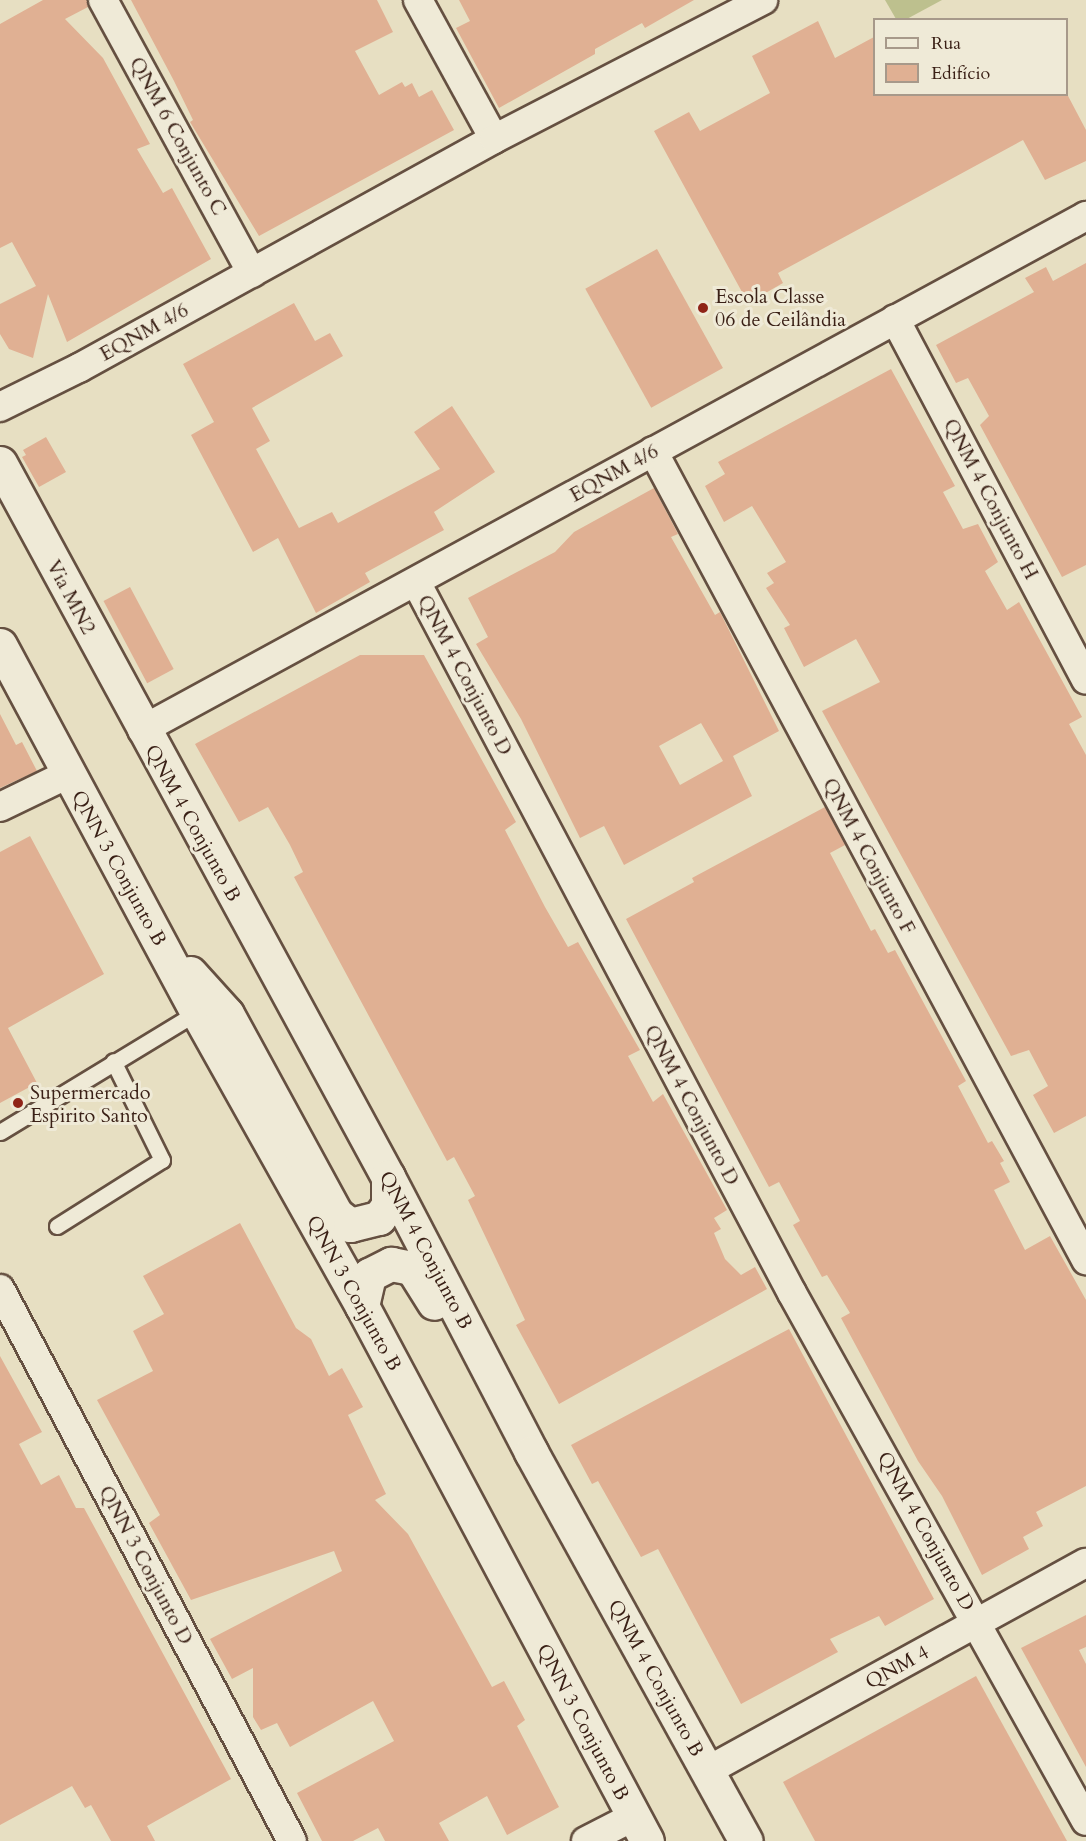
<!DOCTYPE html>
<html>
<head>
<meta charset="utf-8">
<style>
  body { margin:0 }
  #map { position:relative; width:1086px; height:1841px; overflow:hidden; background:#e7dfc2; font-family:Cardo,serif }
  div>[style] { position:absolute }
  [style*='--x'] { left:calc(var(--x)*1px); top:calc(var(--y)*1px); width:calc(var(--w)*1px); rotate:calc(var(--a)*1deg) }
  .green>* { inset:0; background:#bdc08e }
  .building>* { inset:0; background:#e0b093; transform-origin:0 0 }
  .roads { filter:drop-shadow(2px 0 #655041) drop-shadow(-2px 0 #655041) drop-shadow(0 2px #655041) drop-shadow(0 -2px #655041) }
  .lane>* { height:15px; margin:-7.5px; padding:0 7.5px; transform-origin:7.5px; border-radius:7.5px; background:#efead7 }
  .street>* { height:28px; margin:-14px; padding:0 14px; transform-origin:14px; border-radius:14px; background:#efead7 }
  .secondary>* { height:33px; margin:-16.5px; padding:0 16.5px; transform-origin:16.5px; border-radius:16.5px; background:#efead7 }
  .dots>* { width:16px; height:16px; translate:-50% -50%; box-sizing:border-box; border:3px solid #efead7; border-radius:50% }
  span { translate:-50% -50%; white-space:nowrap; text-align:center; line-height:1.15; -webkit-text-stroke:6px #efead7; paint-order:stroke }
  .street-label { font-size:20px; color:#3a2016 }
  .poi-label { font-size:20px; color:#3a2016 }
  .left { translate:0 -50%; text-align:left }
  .legend { position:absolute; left:873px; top:18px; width:195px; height:78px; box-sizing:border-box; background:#efead7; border:2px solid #a7998a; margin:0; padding:8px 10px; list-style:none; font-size:18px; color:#3a2016 }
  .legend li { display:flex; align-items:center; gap:12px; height:30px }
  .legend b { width:30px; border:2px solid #a7998a }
</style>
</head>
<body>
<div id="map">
  <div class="green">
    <i style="clip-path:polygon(885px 0,942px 0,905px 20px,896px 19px)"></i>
  </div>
  <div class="building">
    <i style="clip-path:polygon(43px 0,87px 0,88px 7px,65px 19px,103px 58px,150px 144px,137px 149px,163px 193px,172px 188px,211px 259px,67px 342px,48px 294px,33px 358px,9px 349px,0 334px,0 304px,36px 286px,12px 242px,0 248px,0 24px)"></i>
    <i style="clip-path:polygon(131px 0,377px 0,393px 32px,355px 51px,379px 95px,402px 82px,405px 87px,412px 83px,419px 97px,432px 90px,454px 130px,259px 236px,190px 122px,193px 120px,174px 81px)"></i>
    <i style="clip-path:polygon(459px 0,694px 0,645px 28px,642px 23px,595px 49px,595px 54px,499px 108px,456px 28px,470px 21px)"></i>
    <i style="clip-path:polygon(818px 21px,835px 58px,874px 37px,874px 94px,1067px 94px,1086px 130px,1086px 161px,1045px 180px,1023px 140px,778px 273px,783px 283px,748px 303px,654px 131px,689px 112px,700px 131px,770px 93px,752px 56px)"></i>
    <i style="left:657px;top:249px;width:136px;height:82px;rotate:61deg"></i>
    <i style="clip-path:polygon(1086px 263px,1086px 565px,1062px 577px,980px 425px,989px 416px,968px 378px,956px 383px,936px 345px,1034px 292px,1025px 278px,1046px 267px,1053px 281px)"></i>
    <i style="clip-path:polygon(294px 303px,315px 341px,330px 333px,343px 356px,252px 408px,270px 441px,256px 449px,299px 528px,332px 512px,338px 523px,440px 469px,414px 432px,452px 406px,495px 472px,434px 512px,444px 530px,365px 573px,370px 582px,316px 613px,278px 538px,253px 552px,191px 435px,214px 422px,183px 364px)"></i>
    <i style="clip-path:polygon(891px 369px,955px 486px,943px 492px,963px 529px,978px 524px,998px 562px,985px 571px,1007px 610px,1019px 602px,1082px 717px,1069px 724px,1086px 755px,1086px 1116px,1054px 1133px,1033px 1095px,1048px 1086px,1029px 1050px,1011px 1056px,822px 711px,880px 682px,856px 639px,804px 667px,784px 628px,790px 625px,766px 588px,774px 583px,767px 573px,786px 562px,752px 506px,724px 522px,705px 486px,725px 474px,718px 462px)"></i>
    <i style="clip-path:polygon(46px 437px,66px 472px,39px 487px,22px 457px,26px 455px,23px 450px)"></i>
    <i style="clip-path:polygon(evenodd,654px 488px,678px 534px,671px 537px,715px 615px,720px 612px,779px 731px,733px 756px,752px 796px,624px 865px,604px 826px,580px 838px,521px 719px,476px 644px,488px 637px,468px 598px,555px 552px,574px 532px,654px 488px,701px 723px,723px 761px,680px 785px,659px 746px,701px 723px)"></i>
    <i style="left:130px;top:587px;width:93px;height:30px;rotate:62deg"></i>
    <i style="clip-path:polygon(360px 655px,424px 655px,516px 822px,505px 830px,545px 907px,568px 947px,578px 942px,640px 1050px,628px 1056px,653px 1102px,663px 1094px,727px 1210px,714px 1218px,721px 1229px,714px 1233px,725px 1259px,741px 1275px,755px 1267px,767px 1289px,559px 1404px,516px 1325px,525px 1320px,468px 1200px,475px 1196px,454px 1157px,447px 1161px,294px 877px,303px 872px,290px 845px,268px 807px,239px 822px,195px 744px)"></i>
    <i style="clip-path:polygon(0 714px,16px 745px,22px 742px,37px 771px,0 788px)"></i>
    <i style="clip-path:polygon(825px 807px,845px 845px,830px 853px,871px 931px,875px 929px,888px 953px,895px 950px,966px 1081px,958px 1086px,988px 1143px,992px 1141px,1004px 1161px,1000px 1163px,1010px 1182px,994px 1190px,1025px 1250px,1050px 1236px,1086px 1300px,1086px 1486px,1036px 1512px,1043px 1526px,1023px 1537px,1029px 1549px,982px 1575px,942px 1496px,918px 1461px,841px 1318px,850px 1313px,827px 1275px,822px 1277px,793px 1225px,800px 1221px,779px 1182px,769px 1187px,626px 919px,694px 882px,692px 878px)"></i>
    <i style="clip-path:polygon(30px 836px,104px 974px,8px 1028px,37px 1083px,0 1103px,0 852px)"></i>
    <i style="clip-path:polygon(240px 1223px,296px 1328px,311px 1339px,329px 1376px,342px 1368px,363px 1407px,348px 1415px,386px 1494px,375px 1500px,408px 1534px,492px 1687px,504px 1681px,525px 1720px,517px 1726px,559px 1807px,507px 1835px,487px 1796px,439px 1823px,449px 1841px,385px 1841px,378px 1828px,353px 1841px,322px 1841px,297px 1793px,394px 1741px,373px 1701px,290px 1747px,277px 1723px,261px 1730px,253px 1717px,253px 1668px,232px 1679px,210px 1639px,342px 1571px,334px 1551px,191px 1600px,149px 1523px,160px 1515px,97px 1400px,153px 1371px,133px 1331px,164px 1314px,143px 1276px)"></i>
    <i style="clip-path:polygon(789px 1329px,934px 1599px,885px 1626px,879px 1616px,830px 1639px,838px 1652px,741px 1704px,658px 1549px,641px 1557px,598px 1481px,592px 1484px,571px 1445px)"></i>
    <i style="clip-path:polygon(0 1356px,42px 1432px,19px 1444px,41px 1485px,59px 1475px,76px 1508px,84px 1508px,231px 1779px,147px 1826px,155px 1841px,111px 1841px,91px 1805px,85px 1808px,72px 1786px,0 1825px)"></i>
    <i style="clip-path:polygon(1086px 1615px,1086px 1647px,1079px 1650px,1086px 1664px,1086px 1767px,1021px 1648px)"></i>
    <i style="clip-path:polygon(976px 1676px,1067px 1841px,815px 1841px,783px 1782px)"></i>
  </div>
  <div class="roads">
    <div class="lane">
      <i style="--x:0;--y:1132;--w:231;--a:-31.3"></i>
      <i style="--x:57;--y:1226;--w:124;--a:-32.2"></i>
      <i style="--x:162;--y:1160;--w:110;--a:-116.3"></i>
    </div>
    <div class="street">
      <i style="--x:103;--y:0;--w:311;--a:61.4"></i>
      <i style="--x:418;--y:0;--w:158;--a:61.3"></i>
      <i style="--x:895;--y:319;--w:408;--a:62.1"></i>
      <i style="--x:0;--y:407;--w:88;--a:-26.3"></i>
      <i style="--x:79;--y:368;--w:474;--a:-28.9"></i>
      <i style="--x:494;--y:139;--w:303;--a:-27.3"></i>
      <i style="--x:653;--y:451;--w:918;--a:61.84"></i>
      <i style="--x:416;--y:582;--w:804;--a:62.13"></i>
      <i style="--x:792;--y:1293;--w:604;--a:60.89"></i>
      <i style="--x:142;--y:730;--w:1075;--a:-28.57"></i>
      <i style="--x:0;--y:807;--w:76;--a:-25.9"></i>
      <i style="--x:0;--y:1289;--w:624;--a:62.12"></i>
      <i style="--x:707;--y:1771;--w:432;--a:-28.8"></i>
      <i style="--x:586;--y:1841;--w:53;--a:-27.1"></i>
    </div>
    <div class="secondary">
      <i style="--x:0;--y:463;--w:813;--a:61.48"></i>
      <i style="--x:388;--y:1177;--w:310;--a:62.5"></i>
      <i style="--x:531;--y:1452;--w:444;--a:61.1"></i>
      <i style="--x:0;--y:645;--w:417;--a:61.8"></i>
      <i style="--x:197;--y:1012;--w:337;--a:60.7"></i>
      <i style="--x:362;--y:1306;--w:606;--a:61.96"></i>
      <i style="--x:190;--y:973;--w:55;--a:47.9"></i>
      <i style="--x:227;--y:1014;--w:228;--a:61.4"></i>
      <i style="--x:336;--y:1214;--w:18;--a:38"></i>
      <i style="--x:350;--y:1225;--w:30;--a:-14"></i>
      <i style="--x:379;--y:1218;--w:16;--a:-55"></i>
      <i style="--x:388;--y:1205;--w:28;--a:-90"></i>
      <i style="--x:362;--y:1306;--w:32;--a:-77"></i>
      <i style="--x:369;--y:1275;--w:25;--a:-27"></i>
      <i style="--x:391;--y:1264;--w:21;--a:11"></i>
      <i style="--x:412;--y:1268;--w:41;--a:57.8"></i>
    </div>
  </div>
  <div class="dots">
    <i style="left:703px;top:308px;background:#8f2418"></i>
    <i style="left:18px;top:1103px;background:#8f2418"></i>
  </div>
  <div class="street-label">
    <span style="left:178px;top:136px;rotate:61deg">QNM 6 Conjunto C</span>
    <span style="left:144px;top:332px;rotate:-29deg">EQNM 4/6</span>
    <span style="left:614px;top:473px;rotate:-29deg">EQNM 4/6</span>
    <span style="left:991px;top:499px;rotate:62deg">QNM 4 Conjunto H</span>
    <span style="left:71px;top:597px;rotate:62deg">Via MN2</span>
    <span style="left:465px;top:675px;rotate:62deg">QNM 4 Conjunto D</span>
    <span style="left:193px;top:823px;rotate:61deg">QNM 4 Conjunto B</span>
    <span style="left:869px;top:856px;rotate:62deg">QNM 4 Conjunto F</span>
    <span style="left:119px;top:868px;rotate:61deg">QNN 3 Conjunto B</span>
    <span style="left:692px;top:1105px;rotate:62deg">QNM 4 Conjunto D</span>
    <span style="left:426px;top:1250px;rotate:62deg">QNM 4 Conjunto B</span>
    <span style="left:354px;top:1293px;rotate:61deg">QNN 3 Conjunto B</span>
    <span style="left:926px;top:1531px;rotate:61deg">QNM 4 Conjunto D</span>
    <span style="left:146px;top:1565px;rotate:62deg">QNN 3 Conjunto D</span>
    <span style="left:897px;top:1667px;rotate:-29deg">QNM 4</span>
    <span style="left:656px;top:1678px;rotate:61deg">QNM 4 Conjunto B</span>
    <span style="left:583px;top:1722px;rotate:62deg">QNN 3 Conjunto B</span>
  </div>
  <div class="poi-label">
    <span class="left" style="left:715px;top:308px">Escola Classe<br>06 de Ceilândia</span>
    <span class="left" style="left:30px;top:1104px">Supermercado<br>Espirito Santo</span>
  </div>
  <ul class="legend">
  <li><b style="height:8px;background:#efead7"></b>Rua</li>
  <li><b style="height:16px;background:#e0b093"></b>Edifício</li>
  </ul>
</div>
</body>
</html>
